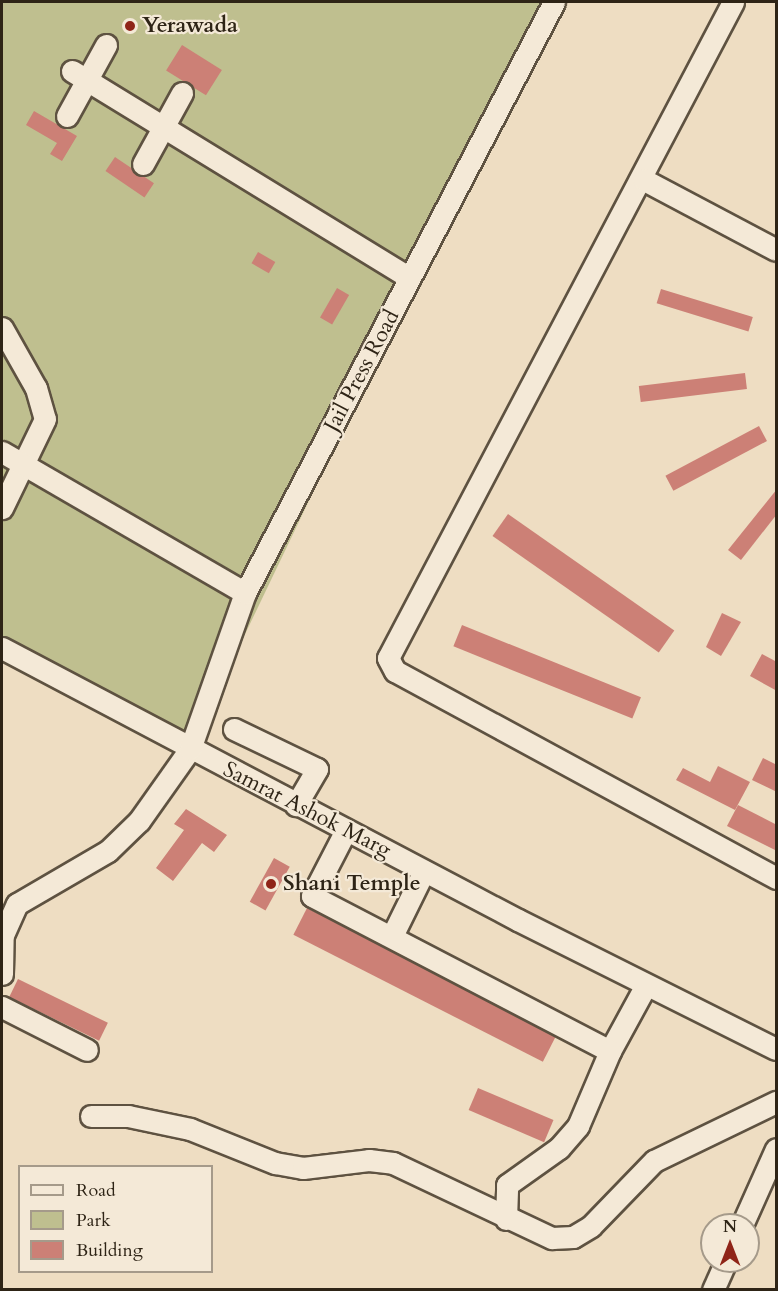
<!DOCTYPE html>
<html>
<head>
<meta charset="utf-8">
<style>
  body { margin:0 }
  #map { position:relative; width:778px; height:1291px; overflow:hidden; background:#eeddc2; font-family:Cardo,serif }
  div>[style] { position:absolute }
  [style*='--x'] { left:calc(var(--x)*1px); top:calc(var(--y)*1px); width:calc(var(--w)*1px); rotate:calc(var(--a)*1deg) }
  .green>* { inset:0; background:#bfbf8f }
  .building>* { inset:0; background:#cc8076; transform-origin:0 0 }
  .roads { filter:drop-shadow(2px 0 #5e5241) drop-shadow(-2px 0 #5e5241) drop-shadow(0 2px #5e5241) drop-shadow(0 -2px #5e5241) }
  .minor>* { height:21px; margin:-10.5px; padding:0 10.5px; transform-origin:10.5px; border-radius:10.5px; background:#f4e9d7 }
  .dots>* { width:16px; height:16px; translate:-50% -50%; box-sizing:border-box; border:3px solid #f4e9d7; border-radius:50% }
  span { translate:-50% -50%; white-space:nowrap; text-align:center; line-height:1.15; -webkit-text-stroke:4.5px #f4e9d7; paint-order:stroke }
  .poi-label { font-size:22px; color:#2e2416; font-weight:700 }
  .left { translate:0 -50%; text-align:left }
  .street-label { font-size:22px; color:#2e2416 }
  .frame { position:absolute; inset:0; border:3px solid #2e2416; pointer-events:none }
  .legend { position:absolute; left:18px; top:1165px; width:195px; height:108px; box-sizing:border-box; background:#f4e9d7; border:2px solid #a59a8a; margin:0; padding:8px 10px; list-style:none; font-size:18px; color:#2e2416 }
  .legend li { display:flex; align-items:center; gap:12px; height:30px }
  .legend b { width:30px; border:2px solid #a59a8a }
  .north { position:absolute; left:700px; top:1213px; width:60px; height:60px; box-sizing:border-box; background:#f4e9d7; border:2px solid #a59a8a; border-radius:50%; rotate:0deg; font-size:16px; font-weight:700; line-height:24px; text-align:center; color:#2e2416 }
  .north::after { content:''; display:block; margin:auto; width:21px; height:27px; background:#8f2418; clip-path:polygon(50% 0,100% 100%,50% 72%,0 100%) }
</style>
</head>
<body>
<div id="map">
  <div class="green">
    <i style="clip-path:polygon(2px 2px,548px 2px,190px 749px,2px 652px)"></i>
  </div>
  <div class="building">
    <i style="left:182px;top:45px;width:47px;height:30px;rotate:32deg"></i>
    <i style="clip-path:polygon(34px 111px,77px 136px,62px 161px,50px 154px,57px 143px,26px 125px)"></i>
    <i style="left:115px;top:157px;width:47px;height:17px;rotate:34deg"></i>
    <i style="left:258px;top:252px;width:20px;height:13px;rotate:30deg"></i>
    <i style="left:337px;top:288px;width:14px;height:34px;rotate:30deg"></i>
    <i style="left:661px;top:289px;width:96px;height:15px;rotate:17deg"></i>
    <i style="left:745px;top:373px;width:16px;height:107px;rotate:83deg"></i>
    <i style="left:759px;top:426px;width:17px;height:106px;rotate:62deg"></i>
    <i style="clip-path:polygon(777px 489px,777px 514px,741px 560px,728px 550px)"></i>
    <i style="left:508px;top:514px;width:203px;height:27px;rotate:35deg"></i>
    <i style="clip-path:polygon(722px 613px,741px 622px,721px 656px,706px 647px)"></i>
    <i style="left:462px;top:625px;width:193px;height:23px;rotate:22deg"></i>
    <i style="clip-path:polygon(762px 654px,777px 662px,777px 691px,750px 676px)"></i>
    <i style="clip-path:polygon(763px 758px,777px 765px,777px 792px,752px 780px)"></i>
    <i style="clip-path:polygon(718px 766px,750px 782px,735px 810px,676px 780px,683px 768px,710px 782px)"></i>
    <i style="clip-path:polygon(738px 805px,777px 825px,777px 851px,727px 826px)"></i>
    <i style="clip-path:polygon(186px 809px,227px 835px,214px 852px,202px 843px,173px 881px,156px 868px,184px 830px,174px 824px)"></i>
    <i style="left:274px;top:858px;width:18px;height:50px;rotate:29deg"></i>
    <i style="left:307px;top:908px;width:280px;height:30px;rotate:27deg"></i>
    <i style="left:18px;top:979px;width:100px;height:20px;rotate:26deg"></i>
    <i style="left:478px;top:1088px;width:82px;height:24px;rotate:23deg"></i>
  </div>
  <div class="roads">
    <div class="minor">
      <i style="--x:733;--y:2;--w:741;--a:117.74"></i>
      <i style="--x:388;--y:658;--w:15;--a:62"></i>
      <i style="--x:395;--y:671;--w:434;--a:28.5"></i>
      <i style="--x:72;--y:71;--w:396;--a:31.5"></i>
      <i style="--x:67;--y:116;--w:81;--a:-61.2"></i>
      <i style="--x:143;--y:164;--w:81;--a:-61.2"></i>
      <i style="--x:644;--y:180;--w:149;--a:27.9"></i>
      <i style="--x:2;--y:328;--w:69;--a:60.5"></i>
      <i style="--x:36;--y:388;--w:32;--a:74"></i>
      <i style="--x:45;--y:419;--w:99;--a:115.8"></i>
      <i style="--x:2;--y:452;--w:281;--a:30.1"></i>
      <i style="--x:2;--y:648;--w:583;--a:27.8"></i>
      <i style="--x:518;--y:920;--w:288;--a:26.6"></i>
      <i style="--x:234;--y:729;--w:92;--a:25.7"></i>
      <i style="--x:317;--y:769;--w:42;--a:120.3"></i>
      <i style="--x:346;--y:830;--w:74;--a:117.3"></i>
      <i style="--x:312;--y:896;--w:336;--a:27.5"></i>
      <i style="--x:610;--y:1051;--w:75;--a:-61.4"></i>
      <i style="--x:392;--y:936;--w:72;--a:-63.8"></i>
      <i style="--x:2;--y:974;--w:39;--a:-89"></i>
      <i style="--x:3;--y:935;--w:34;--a:-66"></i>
      <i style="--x:17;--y:904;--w:105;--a:-30.2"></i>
      <i style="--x:108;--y:851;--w:43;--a:-44.1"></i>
      <i style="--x:139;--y:821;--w:88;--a:-54.7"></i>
      <i style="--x:190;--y:749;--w:165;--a:-70.6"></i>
      <i style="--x:245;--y:593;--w:667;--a:-62.4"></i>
      <i style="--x:2;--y:1007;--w:95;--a:26.8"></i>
      <i style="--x:91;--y:1116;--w:37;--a:0"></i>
      <i style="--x:128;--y:1116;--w:63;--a:11.8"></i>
      <i style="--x:190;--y:1129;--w:92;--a:21.8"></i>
      <i style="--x:275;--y:1163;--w:28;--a:10"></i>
      <i style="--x:303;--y:1168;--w:66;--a:-6.9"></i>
      <i style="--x:369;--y:1160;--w:24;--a:7"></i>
      <i style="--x:393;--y:1163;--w:176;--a:25.3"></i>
      <i style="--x:552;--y:1238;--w:21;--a:-3"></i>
      <i style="--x:573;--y:1237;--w:21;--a:-31"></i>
      <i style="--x:591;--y:1226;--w:91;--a:-45.9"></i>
      <i style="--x:654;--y:1161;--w:136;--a:-25.8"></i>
      <i style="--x:506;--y:1219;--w:34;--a:-88"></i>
      <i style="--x:507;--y:1185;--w:64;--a:-35.4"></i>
      <i style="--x:559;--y:1148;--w:29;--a:-49"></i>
      <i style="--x:578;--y:1126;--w:82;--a:-66.9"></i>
      <i style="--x:742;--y:1225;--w:83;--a:-65.9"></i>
      <i style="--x:713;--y:1290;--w:32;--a:-66"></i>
    </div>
  </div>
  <div class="dots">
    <i style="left:130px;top:26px;background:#8f2418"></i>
    <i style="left:271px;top:884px;background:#8f2418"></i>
  </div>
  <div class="poi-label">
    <span class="left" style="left:142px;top:26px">Yerawada</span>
    <span class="left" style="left:283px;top:884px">Shani Temple</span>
  </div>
  <div class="street-label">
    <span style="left:362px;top:371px;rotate:-62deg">Jail Press Road</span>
    <span style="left:307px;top:810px;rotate:27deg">Samrat Ashok Marg</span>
  </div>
  <div class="frame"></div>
  <ul class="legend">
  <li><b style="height:8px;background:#f4e9d7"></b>Road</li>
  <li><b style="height:16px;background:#bfbf8f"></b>Park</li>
  <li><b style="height:16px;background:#cc8076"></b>Building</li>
  </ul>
  <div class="north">N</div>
</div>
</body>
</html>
